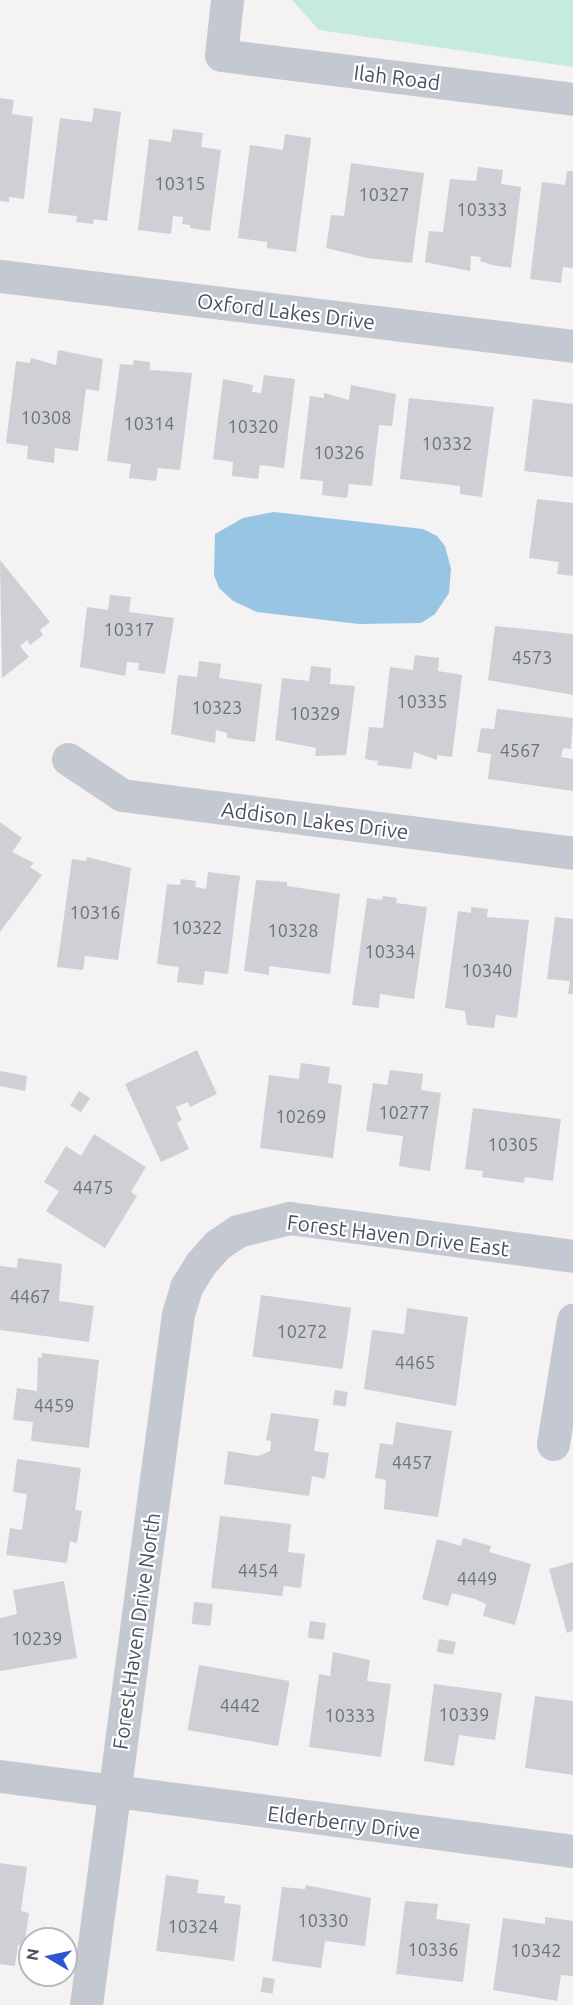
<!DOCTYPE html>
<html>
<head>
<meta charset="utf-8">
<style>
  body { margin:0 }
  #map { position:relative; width:573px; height:2005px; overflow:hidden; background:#f4f2f2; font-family:Ubuntu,sans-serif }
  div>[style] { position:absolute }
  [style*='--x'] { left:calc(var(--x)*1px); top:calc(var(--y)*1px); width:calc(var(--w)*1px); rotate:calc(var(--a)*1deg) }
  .green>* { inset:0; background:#c6ebdc }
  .water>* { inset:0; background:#98c5e4 }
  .building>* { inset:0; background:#cfd0d5; transform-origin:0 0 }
  .minor>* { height:33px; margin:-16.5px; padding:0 16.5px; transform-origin:16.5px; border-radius:16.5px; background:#c4c9d1 }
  span { translate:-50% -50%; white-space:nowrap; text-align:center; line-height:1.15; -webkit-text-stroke:4.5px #fff; paint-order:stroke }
  .number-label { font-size:18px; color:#6c717b }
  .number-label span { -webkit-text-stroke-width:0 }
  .street-label { font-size:21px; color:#4b515d }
  .north { position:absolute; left:18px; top:1927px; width:60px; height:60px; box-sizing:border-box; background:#fff; border:2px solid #b7b9be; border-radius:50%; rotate:279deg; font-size:16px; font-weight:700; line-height:24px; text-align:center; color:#4b515d }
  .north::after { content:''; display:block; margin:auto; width:21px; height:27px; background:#2e56d2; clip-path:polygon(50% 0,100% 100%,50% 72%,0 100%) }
</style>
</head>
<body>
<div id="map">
  <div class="green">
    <i style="clip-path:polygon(292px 0,573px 0,573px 67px,319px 30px)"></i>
  </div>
  <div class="water">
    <i style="clip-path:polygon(274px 512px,423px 529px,437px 536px,445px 546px,451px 569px,449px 593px,435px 614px,421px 623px,359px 624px,257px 612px,233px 601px,219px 588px,214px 575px,215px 534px,243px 518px)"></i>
  </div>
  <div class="building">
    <i style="clip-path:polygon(0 98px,14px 100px,12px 114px,33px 117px,24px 199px,9px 197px,9px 202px,0 201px)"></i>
    <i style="clip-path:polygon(94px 108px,121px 112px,107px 221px,94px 219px,93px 224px,76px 222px,77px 216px,48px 213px,60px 118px,92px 122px)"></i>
    <i style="clip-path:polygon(173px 129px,203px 133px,201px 147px,221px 150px,210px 231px,190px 228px,190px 225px,182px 224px,183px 217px,173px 216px,171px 234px,138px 230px,149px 139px,171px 142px)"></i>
    <i style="clip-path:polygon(285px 134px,311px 138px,296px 252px,267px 248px,267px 242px,238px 238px,250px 145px,283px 150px)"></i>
    <i style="clip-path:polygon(351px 163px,424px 173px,412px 263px,367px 258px,326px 248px,331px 215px,344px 216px)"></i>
    <i style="clip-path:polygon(478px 167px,503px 170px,501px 184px,521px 187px,511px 268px,492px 265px,480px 261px,481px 257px,471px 256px,470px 271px,425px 262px,429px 231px,443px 232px,450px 179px,476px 181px)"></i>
    <i style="clip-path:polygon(567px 171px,573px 171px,573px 268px,563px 267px,561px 283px,530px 279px,542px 182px,565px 185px)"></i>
    <i style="clip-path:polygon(58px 350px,103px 359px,99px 391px,86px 389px,78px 451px,55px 448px,54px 463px,27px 459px,28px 446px,6px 443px,16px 361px,30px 363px,31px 358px,56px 365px)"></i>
    <i style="clip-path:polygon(134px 360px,150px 362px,150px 370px,192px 373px,180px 470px,158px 468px,156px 481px,129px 478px,131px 464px,107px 461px,120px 364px,133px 365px)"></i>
    <i style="clip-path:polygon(264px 375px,295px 379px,284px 468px,260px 465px,258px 479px,232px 476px,233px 462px,213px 459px,223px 379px,253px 385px,252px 392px,261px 393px)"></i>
    <i style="clip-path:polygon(351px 385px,396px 394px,392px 426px,379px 425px,372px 486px,349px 484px,347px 498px,322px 495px,323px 481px,300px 479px,310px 396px,324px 398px,324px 393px,349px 400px)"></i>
    <i style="clip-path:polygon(409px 398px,494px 407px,482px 497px,460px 494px,460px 486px,400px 479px)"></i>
    <i style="clip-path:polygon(533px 399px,573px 404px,573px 477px,524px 471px)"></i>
    <i style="clip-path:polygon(537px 499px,573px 503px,573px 576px,557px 574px,559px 562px,529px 558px)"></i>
    <i style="clip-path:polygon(0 560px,50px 622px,40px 630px,43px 635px,30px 645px,27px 640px,20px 646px,29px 657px,2px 678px)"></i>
    <i style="clip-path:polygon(110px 595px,131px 597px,129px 612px,174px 618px,165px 674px,138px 670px,139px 663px,127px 662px,125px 676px,80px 667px,87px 607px,108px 610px)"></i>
    <i style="clip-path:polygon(495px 626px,573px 634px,573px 695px,488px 680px)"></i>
    <i style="clip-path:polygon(415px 655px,439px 658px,438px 671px,462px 675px,452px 757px,437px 755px,437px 760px,414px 752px,411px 769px,377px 765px,378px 761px,365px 759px,369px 727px,383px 728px,390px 667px,413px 670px)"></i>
    <i style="clip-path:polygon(199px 661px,221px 664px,219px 678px,262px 684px,255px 742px,227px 738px,227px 733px,216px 730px,215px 743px,171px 734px,178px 675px,197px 677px)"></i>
    <i style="clip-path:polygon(311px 666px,331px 668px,330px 684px,355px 686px,346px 755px,315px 756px,316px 748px,275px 740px,282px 678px,309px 681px)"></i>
    <i style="clip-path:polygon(497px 709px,573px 718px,571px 749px,563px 748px,561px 757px,573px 759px,573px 791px,488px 779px,491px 754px,477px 752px,481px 728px,494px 729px)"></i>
    <i style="clip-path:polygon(0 822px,22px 838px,12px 852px,34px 863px,30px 867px,42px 875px,0 932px)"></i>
    <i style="clip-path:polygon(87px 857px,131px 868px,118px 960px,85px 956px,83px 970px,57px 967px,72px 859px,86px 861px)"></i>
    <i style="clip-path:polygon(208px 872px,240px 876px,228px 974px,205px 971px,203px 985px,177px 982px,179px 967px,157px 964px,167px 884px,180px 885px,181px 879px,196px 881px,195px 887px,206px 889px)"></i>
    <i style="clip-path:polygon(256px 880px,287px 882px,287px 886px,340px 894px,330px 974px,269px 966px,269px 975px,244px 971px)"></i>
    <i style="clip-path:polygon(383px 896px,397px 898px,396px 903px,427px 907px,414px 999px,380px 994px,379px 1008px,352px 1005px,367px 898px,382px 900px)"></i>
    <i style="clip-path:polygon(471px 907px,488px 909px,487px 917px,529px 920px,517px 1018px,496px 1015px,494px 1028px,467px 1025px,465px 1011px,445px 1008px,458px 911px,471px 913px)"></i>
    <i style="clip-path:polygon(555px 917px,573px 919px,573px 994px,568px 994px,570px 981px,547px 979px)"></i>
    <i style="clip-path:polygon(197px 1050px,217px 1094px,190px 1107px,188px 1102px,176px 1107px,182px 1120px,177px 1123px,189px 1149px,161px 1162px,125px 1084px)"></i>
    <i style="clip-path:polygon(301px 1063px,330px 1067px,328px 1083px,342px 1085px,333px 1158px,260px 1148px,269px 1075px,299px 1079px)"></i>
    <i style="clip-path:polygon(390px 1070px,423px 1074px,421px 1090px,441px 1093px,430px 1171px,399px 1166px,403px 1136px,366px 1131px,373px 1083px,387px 1085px)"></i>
    <i style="clip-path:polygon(0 1071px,27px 1076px,25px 1091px,0 1086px)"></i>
    <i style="left:79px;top:1091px;width:13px;height:17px;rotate:32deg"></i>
    <i style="clip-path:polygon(473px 1108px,561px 1119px,553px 1181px,525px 1177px,524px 1183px,482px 1177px,483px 1171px,465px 1169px)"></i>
    <i style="clip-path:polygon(94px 1134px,146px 1167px,131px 1192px,137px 1196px,105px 1248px,46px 1211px,59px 1191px,44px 1182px,66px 1146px,81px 1156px)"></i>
    <i style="clip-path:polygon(18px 1258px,62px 1264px,59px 1301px,94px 1306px,89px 1342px,0 1330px,0 1266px,17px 1268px)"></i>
    <i style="left:261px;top:1295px;width:91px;height:62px;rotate:8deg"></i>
    <i style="clip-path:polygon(407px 1308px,468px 1317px,456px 1406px,364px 1389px,372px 1330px,404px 1334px)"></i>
    <i style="clip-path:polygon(42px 1353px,99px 1360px,89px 1448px,31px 1441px,33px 1422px,13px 1420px,17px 1388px,37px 1391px,38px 1357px,42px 1358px)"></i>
    <i style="left:335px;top:1390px;width:13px;height:15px;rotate:9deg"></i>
    <i style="clip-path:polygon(271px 1413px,319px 1419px,314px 1451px,329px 1453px,325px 1479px,312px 1476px,309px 1496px,224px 1484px,228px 1451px,258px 1456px,270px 1451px,271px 1441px,266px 1440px)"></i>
    <i style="clip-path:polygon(396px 1422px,452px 1431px,438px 1517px,384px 1509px,386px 1480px,375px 1478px,380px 1443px,393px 1445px)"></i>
    <i style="clip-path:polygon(17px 1459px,81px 1468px,75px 1510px,82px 1511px,77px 1543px,70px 1541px,67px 1563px,6px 1555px,10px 1528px,22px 1530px,27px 1494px,13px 1492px)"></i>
    <i style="clip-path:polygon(220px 1516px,291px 1524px,288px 1552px,305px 1554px,301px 1588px,284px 1586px,282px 1596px,211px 1588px)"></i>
    <i style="clip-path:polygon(463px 1538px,491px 1546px,489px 1552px,531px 1564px,515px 1625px,483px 1616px,486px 1604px,475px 1599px,452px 1593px,448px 1606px,422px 1599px,437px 1539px,461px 1546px)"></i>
    <i style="clip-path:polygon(573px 1562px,573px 1631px,567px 1633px,549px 1569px)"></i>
    <i style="clip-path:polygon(64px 1581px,77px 1658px,0 1671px,0 1618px,17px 1614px,13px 1590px)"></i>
    <i style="left:194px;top:1602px;width:19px;height:22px;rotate:6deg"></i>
    <i style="left:310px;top:1621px;width:16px;height:17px;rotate:7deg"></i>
    <i style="left:439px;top:1639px;width:17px;height:13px;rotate:10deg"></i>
    <i style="clip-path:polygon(333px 1652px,370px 1660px,367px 1681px,391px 1684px,381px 1757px,309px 1747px,319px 1674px,330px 1676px)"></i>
    <i style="left:199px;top:1665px;width:92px;height:66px;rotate:10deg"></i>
    <i style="clip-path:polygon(434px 1684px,502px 1693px,495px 1740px,459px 1735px,454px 1766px,424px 1761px)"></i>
    <i style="clip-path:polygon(535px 1696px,573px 1701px,573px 1775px,525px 1768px)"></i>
    <i style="clip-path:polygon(0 1863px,27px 1867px,21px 1911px,29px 1913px,24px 1946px,18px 1945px,15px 1966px,0 1964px)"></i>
    <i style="clip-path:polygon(166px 1875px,199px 1880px,197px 1893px,225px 1896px,224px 1903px,241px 1905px,234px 1961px,156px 1951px)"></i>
    <i style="clip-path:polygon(306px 1885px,371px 1898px,365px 1946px,325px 1941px,321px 1968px,272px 1961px,282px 1887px,305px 1889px)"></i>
    <i style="clip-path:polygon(405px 1901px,438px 1904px,436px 1919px,470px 1924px,463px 1982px,396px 1974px)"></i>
    <i style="clip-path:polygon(545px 1917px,573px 1921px,573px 1976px,561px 1975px,557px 2001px,493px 1990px,503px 1918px,545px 1924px)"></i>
    <i style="left:263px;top:1977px;width:12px;height:15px;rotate:9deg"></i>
  </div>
  <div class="minor">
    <i style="--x:227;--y:0;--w:55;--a:96.2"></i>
    <i style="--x:221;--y:55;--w:355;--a:7.1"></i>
    <i style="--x:0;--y:276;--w:577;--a:6.96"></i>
    <i style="--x:68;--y:759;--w:65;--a:33.7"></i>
    <i style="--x:122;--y:795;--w:455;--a:7.3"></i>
    <i style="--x:553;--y:1444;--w:126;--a:-80.8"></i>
    <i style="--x:0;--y:1776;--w:578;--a:7.46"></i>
    <i style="--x:86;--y:2005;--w:697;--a:-82.42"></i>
    <i style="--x:178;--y:1314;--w:28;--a:-73"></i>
    <i style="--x:186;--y:1287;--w:28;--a:-58"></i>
    <i style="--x:201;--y:1263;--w:24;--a:-48"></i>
    <i style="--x:217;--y:1245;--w:25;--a:-34"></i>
    <i style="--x:238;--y:1231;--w:53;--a:-14.3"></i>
    <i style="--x:289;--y:1218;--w:287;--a:7.6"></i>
  </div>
  <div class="number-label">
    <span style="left:180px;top:183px">10315</span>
    <span style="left:384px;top:194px">10327</span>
    <span style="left:482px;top:209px">10333</span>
    <span style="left:46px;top:417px">10308</span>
    <span style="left:149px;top:423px">10314</span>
    <span style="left:253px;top:426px">10320</span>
    <span style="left:447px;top:443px">10332</span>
    <span style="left:339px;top:452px">10326</span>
    <span style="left:129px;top:629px">10317</span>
    <span style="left:532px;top:657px">4573</span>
    <span style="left:422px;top:701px">10335</span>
    <span style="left:217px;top:707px">10323</span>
    <span style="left:315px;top:713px">10329</span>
    <span style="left:520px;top:750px">4567</span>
    <span style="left:95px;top:912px">10316</span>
    <span style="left:197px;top:927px">10322</span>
    <span style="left:293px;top:930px">10328</span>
    <span style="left:390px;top:951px">10334</span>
    <span style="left:487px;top:970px">10340</span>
    <span style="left:404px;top:1112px">10277</span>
    <span style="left:301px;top:1116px">10269</span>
    <span style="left:513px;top:1144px">10305</span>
    <span style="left:93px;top:1187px">4475</span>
    <span style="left:30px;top:1296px">4467</span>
    <span style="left:302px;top:1331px">10272</span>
    <span style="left:415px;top:1362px">4465</span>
    <span style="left:54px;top:1405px">4459</span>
    <span style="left:412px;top:1462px">4457</span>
    <span style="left:258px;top:1570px">4454</span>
    <span style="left:477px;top:1578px">4449</span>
    <span style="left:37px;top:1638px">10239</span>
    <span style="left:240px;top:1705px">4442</span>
    <span style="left:464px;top:1714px">10339</span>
    <span style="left:350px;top:1715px">10333</span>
    <span style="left:323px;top:1920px">10330</span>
    <span style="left:193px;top:1926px">10324</span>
    <span style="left:433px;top:1949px">10336</span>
    <span style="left:536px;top:1950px">10342</span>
  </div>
  <div class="street-label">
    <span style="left:397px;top:77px;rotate:7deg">Ilah Road</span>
    <span style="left:286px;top:311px;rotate:7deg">Oxford Lakes Drive</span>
    <span style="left:315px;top:820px;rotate:7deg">Addison Lakes Drive</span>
    <span style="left:398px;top:1235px;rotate:7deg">Forest Haven Drive East</span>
    <span style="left:136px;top:1631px;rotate:-82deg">Forest Haven Drive North</span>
    <span style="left:344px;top:1822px;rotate:7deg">Elderberry Drive</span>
  </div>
  <div class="north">N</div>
</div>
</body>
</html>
